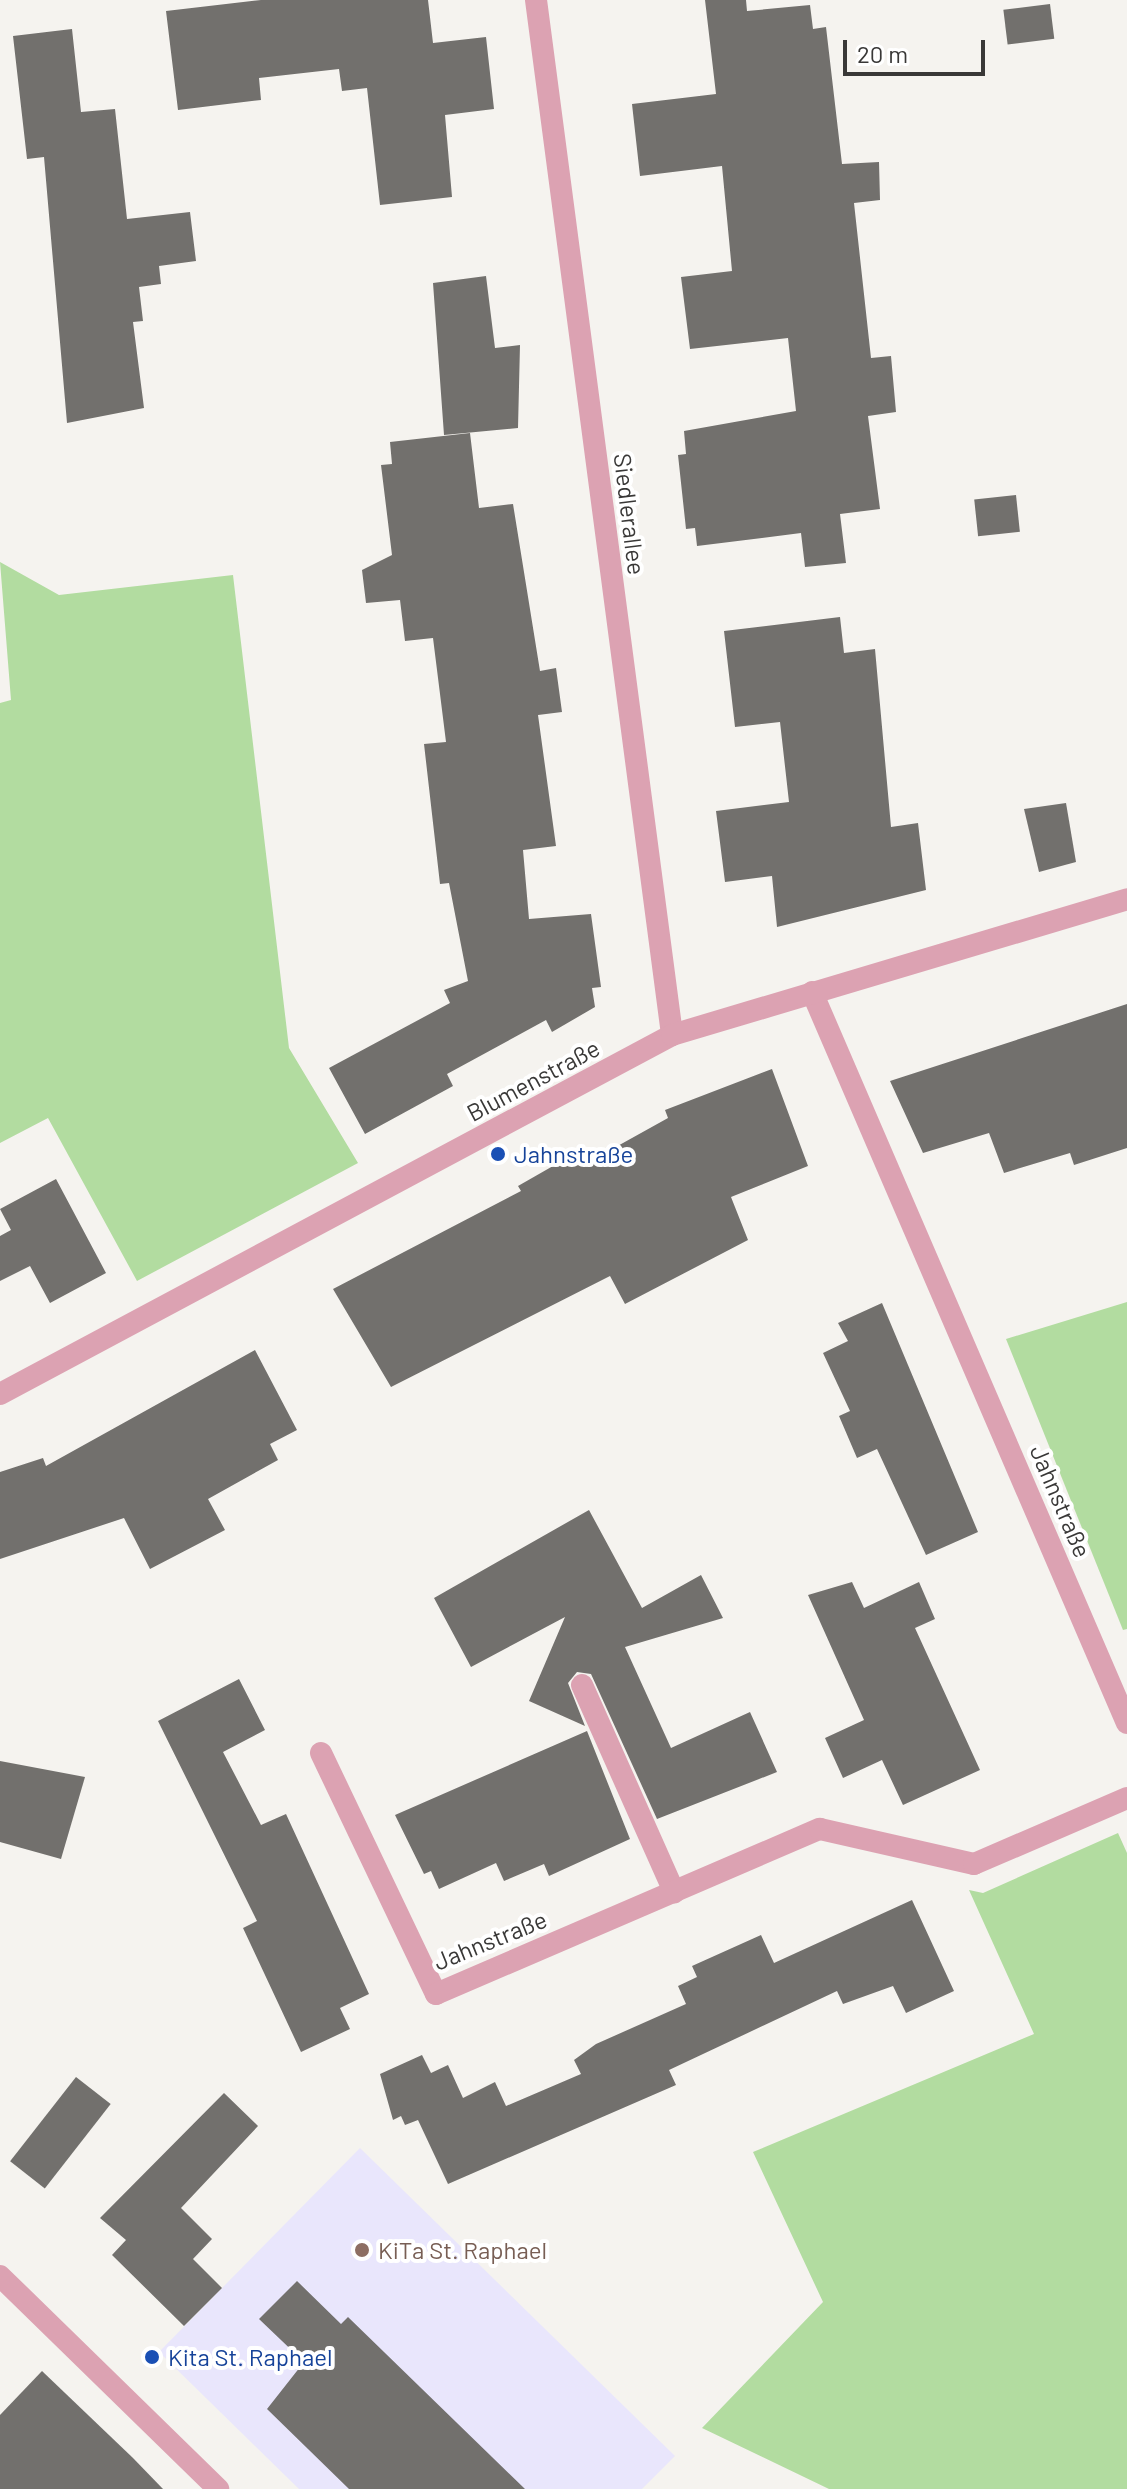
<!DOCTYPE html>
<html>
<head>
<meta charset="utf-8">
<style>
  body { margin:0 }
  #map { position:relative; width:1127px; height:2489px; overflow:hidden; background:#f5f3ef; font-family:Barlow,sans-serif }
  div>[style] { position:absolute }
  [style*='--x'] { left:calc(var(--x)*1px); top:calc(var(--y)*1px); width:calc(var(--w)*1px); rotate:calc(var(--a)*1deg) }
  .education>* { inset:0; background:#e9e6fc }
  .green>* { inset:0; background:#b2dca0 }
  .building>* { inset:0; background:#72706d; transform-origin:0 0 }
  .minor>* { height:22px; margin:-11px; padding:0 11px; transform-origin:11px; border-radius:11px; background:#dca2b2 }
  .dots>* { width:22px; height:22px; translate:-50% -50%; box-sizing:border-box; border:4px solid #fff; border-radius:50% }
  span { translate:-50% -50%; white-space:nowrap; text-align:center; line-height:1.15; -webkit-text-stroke:8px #fff; paint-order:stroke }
  .street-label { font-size:24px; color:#393837 }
  .transit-label { font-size:24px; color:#164399 }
  .left { translate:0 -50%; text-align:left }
  .education-label { font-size:24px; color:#785e54 }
  .scale { position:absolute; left:843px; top:40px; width:142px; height:36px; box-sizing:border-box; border:4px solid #393837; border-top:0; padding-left:10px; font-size:24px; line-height:28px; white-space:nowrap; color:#393837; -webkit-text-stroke:6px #fff; paint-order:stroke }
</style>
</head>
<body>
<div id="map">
  <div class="education">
    <i style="clip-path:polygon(360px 2148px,675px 2456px,642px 2489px,299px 2489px,159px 2352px)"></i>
  </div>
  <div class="green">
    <i style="clip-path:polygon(0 562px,59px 595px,233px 575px,289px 1048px,358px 1163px,137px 1281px,48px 1118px,0 1143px,0 703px,11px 700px)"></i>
    <i style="clip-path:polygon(1127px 1302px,1127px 1629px,1123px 1630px,1006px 1339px)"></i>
    <i style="clip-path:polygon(1118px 1833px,1127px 1853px,1127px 2489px,829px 2489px,702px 2428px,823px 2302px,753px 2152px,1034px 2034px,969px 1890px,983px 1893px)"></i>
  </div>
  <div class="building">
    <i style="clip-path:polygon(261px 0,428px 0,433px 43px,486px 37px,494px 109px,445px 115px,452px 197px,380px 205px,367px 88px,342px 91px,339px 69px,259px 78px,261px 100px,178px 110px,166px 11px)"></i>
    <i style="clip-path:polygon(705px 0,746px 0,747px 11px,810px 5px,813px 29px,826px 27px,842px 164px,879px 162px,880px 200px,854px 203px,871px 358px,891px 356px,896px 412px,868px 416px,880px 509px,840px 514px,846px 563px,805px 567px,801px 533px,697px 546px,695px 528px,686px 529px,678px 455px,686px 454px,684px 431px,796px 411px,788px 338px,690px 349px,681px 277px,732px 271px,722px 166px,640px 176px,632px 104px,716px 94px)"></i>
    <i style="left:1050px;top:4px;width:35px;height:47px;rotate:83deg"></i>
    <i style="clip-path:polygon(72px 29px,81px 112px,115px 109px,127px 219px,190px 212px,196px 261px,159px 266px,161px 284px,139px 287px,143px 321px,133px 322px,144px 408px,67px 423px,44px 157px,27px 159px,13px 36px)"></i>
    <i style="clip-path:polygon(486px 276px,495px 348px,520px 345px,518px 428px,444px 435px,433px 283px)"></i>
    <i style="clip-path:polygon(470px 433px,479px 508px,513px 504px,540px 671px,556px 668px,562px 712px,538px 715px,556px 846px,523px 850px,529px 919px,591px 914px,601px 987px,592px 988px,595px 1007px,552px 1032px,546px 1020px,447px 1074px,453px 1086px,365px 1134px,329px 1068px,450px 1003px,444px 990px,468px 981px,449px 883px,440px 884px,424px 744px,446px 742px,433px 638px,405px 641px,400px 600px,366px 603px,362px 570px,392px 555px,381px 465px,392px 464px,390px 442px)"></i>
    <i style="left:1016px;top:495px;width:37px;height:42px;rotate:84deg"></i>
    <i style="clip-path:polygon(840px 617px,844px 653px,875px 649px,891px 827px,918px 823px,926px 890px,777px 927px,772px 876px,725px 882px,716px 811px,789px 802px,780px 722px,735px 727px,724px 631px)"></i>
    <i style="clip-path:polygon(1066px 803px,1076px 862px,1039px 872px,1024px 809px)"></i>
    <i style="clip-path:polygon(1127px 1004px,1127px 1148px,1074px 1165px,1070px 1153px,1004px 1173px,989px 1133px,923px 1153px,890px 1081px)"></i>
    <i style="clip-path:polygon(772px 1069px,808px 1166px,731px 1197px,748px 1240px,625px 1304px,610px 1276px,391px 1387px,333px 1289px,521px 1191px,518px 1186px,581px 1150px,587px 1163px,668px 1118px,665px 1110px)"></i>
    <i style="clip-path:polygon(56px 1179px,106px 1273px,50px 1303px,30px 1266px,0 1281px,0 1236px,11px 1230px,0 1209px)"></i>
    <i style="clip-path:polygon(882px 1303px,978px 1532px,926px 1555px,877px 1449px,857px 1458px,839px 1416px,850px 1411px,823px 1353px,848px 1341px,838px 1323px)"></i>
    <i style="clip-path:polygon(255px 1350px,297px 1430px,270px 1444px,278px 1460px,208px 1499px,225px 1530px,150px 1569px,124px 1518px,0 1559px,0 1472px,43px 1458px,46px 1466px)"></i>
    <i style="clip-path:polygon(589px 1510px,642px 1608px,701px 1575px,723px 1618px,625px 1647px,671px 1748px,750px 1712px,777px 1772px,657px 1819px,591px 1674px,577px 1672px,568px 1683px,585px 1726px,529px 1701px,565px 1617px,471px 1667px,434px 1598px)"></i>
    <i style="clip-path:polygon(852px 1582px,864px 1608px,919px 1582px,935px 1619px,915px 1628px,980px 1770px,903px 1805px,882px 1760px,843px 1778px,825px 1738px,864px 1720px,808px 1595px)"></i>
    <i style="clip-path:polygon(239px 1679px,265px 1730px,223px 1752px,261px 1825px,286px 1814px,369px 1994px,340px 2008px,350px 2029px,301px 2052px,243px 1928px,257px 1921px,158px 1721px)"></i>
    <i style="clip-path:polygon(587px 1731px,630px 1839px,549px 1876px,544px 1864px,504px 1881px,496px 1863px,439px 1889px,431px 1871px,424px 1874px,395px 1815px)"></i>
    <i style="clip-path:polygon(0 1761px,85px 1777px,61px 1859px,0 1842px)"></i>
    <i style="clip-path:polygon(912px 1900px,954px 1991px,906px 2013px,893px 1986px,843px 2004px,837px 1991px,669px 2070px,676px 2085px,448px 2184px,418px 2120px,405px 2125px,401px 2116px,393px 2120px,380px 2074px,422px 2055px,431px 2073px,448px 2065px,463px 2098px,495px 2082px,506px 2106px,581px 2074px,574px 2060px,596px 2044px,686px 2004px,678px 1986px,697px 1977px,692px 1966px,761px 1935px,774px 1963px)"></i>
    <i style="left:76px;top:2077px;width:44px;height:107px;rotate:38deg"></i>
    <i style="clip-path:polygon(224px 2093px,258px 2126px,181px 2208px,212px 2239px,193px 2259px,222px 2288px,184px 2326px,112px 2255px,126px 2240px,100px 2218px)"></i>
    <i style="clip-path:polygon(297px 2281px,341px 2324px,348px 2317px,525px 2489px,349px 2489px,267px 2409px,304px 2362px,259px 2319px)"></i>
    <i style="clip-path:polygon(42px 2371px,133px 2458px,163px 2489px,0 2489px,0 2415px)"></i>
  </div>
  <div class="minor">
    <i style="--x:536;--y:0;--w:1044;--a:82.51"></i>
    <i style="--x:812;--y:992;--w:796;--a:66.69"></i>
    <i style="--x:0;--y:1394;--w:762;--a:-28.11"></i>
    <i style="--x:672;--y:1035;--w:475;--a:-16.6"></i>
    <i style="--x:582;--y:1685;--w:227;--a:66"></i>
    <i style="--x:321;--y:1753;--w:267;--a:64.5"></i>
    <i style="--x:436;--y:1994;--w:418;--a:-23.3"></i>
    <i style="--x:820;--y:1829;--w:158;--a:12.8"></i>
    <i style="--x:974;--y:1864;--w:167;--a:-23.3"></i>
    <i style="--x:0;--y:2276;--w:305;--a:44.3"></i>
  </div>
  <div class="dots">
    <i style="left:498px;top:1154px;background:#1a4fb4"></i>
    <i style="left:362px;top:2250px;background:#8d6e63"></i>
    <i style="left:152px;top:2357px;background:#1a4fb4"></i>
  </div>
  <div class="street-label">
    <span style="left:630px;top:514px;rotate:83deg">Siedlerallee</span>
    <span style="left:533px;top:1080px;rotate:-28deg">Blumenstraße</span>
    <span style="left:1061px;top:1501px;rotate:67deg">Jahnstraße</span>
    <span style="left:490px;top:1940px;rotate:-22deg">Jahnstraße</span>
  </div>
  <div class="transit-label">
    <span class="left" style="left:514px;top:1154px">Jahnstraße</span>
    <span class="left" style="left:168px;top:2357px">Kita St. Raphael</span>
  </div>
  <div class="education-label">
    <span class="left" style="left:378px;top:2250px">KiTa St. Raphael</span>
  </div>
  <div class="scale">20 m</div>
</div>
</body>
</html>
